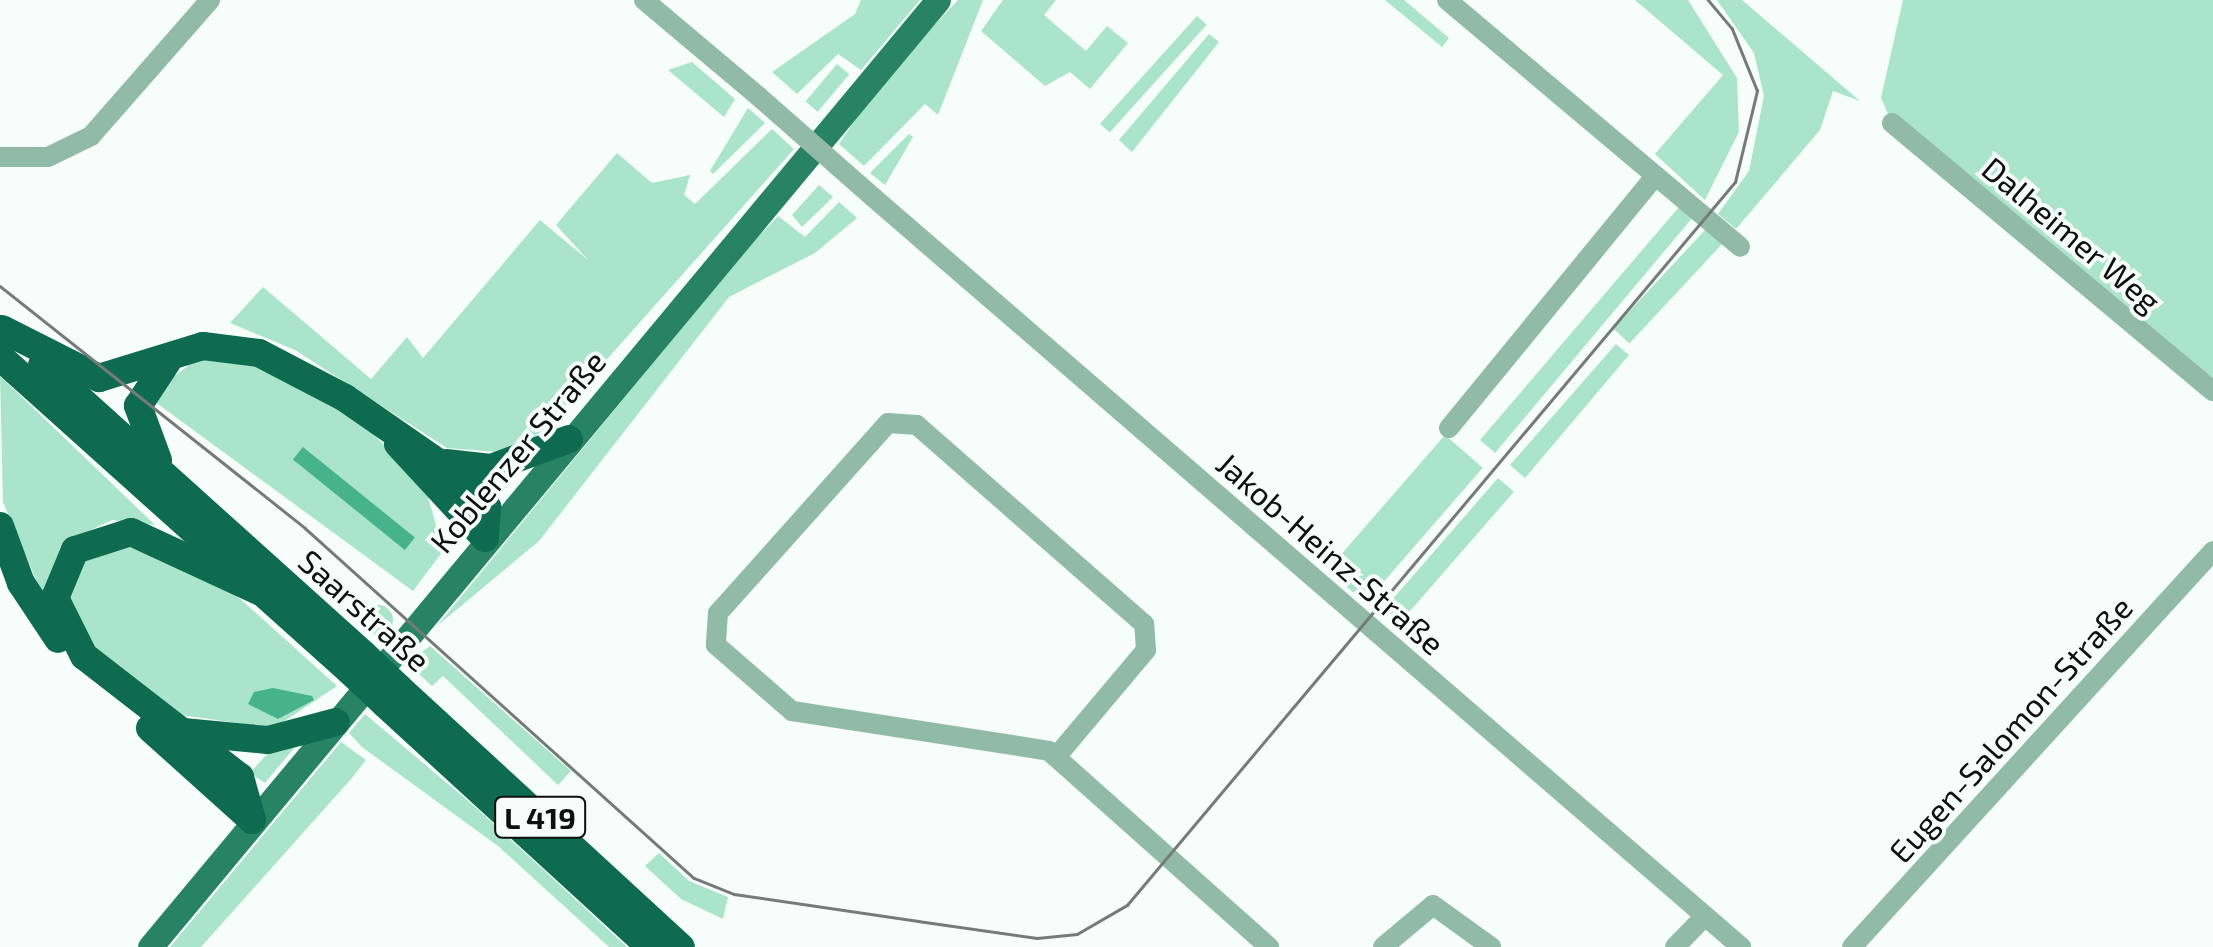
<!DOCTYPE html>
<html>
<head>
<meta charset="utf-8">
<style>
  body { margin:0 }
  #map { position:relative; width:2213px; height:947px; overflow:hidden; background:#f6fdfa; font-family:"Exo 2",sans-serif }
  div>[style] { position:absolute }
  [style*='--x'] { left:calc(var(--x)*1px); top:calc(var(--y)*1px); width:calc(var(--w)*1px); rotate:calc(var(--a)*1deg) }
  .green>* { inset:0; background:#a9e4cb; transform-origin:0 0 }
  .round { border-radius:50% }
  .water>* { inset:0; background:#46b38d; transform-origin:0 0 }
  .minor>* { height:20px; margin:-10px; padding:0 10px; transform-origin:10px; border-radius:10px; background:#91bba8 }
  .major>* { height:25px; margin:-12.5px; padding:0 12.5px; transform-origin:12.5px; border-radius:12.5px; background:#278364 }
  .highway>* { height:28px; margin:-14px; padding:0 14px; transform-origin:14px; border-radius:14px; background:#0e6b4f }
  .tram>* { height:2.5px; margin:-1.25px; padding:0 1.25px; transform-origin:1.25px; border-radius:1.25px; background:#767b79 }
  .minor-bridge>* { height:20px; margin:-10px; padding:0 10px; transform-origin:10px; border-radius:10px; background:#91bba8 }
  .highway-bridge>* { height:28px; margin:-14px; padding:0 14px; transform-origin:14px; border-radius:14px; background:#0e6b4f }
  span { translate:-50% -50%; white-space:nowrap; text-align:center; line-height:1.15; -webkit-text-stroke:8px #f6fdfa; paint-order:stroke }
  .shield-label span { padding:2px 8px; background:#f6fdfa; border:2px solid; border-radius:8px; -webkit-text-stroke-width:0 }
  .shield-label { font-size:30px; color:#0d100f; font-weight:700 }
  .street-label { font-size:32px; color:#0d100f }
</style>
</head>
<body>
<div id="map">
  <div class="green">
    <i style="clip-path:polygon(861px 0,920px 0,861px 70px,838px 54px,797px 94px,772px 72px,855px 14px)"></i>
    <i style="clip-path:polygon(958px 0,983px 0,938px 115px,925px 104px,864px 166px,839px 144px,879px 84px)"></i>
    <i style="clip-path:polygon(1003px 0,1056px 0,1044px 15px,1086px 51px,1107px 26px,1128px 43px,1090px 89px,1070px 72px,1045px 86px,981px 31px)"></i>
    <i style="clip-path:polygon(1385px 0,1404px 0,1449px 38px,1442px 47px)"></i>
    <i style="clip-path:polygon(1635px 0,1688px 0,1737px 78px,1739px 132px,1705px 200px,1655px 154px,1723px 75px)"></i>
    <i style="clip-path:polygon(1717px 0,1742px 0,1860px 101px,1833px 91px,1820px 130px,1736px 229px,1718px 214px,1749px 171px,1764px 96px,1754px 53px)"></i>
    <i style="clip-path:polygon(1903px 0,2213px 0,2213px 391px,1892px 123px,1881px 98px)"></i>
    <i style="left:1197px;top:16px;width:13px;height:145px;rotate:42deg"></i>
    <i style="clip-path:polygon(1209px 34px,1219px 42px,1132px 152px,1119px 140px)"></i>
    <i style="clip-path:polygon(692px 62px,735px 99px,724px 117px,668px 70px)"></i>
    <i style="left:837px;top:64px;width:16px;height:49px;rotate:40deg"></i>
    <i style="clip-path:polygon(748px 108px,765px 123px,713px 174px,710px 171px)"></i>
    <i style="clip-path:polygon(772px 129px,794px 149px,545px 429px,511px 453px,447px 448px,295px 350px,230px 323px,263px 287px,371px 379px,407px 337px,423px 358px,540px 220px,588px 260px,556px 225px,617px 153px,652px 183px,690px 175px,684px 195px,695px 204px)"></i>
    <i style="clip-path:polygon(909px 134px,913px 137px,885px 185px,870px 173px)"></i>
    <i style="clip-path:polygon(819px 185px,833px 197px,802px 227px,792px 215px)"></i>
    <i style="clip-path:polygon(839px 202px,857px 218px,815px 253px,729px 297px,539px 541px,437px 626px,750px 245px,778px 216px,805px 237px)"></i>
    <i style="clip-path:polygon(1679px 207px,1693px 217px,1495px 453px,1480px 440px)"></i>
    <i style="left:1706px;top:229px;width:22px;height:136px;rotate:43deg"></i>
    <i style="clip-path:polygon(1616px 344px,1629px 355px,1525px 478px,1510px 465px)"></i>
    <i style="clip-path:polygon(250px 359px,364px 424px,426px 489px,443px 551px,413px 591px,147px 396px,196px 360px)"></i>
    <i style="clip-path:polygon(0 376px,155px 525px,112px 520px,80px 535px,45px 601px,3px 502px)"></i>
    <i style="left:1445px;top:435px;width:50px;height:179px;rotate:41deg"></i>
    <i style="left:1498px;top:478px;width:21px;height:173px;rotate:41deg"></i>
    <i style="clip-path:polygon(116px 537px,218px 579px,337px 686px,274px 728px,180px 715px,92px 656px,61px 598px,67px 572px)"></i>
    <i class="round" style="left:363px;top:605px;width:30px;height:30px"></i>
    <i style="clip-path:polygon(430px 646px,571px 771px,558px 785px,443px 676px,432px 686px,407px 663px)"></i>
    <i style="clip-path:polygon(365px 714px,473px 805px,627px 947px,609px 947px,498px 846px,362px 747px,349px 733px)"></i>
    <i style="clip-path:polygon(300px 741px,265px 783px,250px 773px,275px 745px)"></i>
    <i style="clip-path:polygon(341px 742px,366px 760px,351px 779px,201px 947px,170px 947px)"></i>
    <i style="clip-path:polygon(659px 853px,689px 881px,728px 897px,723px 919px,681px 899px,645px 866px)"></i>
  </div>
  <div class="water">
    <i style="left:303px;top:447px;width:144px;height:16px;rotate:39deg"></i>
    <i style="clip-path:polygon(273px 688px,312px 696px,314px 700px,278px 719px,248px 704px,254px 692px)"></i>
  </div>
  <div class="minor">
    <i style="--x:644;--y:0;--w:149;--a:40.1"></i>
    <i style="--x:1447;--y:0;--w:383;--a:40.1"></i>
    <i style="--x:1892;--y:123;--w:418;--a:39.9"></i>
    <i style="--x:0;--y:157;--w:48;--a:0"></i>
    <i style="--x:48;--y:157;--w:48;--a:-26"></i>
    <i style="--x:91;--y:136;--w:181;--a:-48.8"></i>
    <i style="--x:874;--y:198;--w:1146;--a:40.82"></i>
    <i style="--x:1449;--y:428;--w:325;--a:-50.7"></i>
    <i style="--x:1056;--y:757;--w:140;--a:-49.9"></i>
    <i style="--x:1146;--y:650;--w:26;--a:-94"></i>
    <i style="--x:1144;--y:624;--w:302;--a:-138.8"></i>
    <i style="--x:917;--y:425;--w:29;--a:-176"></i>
    <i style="--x:888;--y:423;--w:255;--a:131.8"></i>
    <i style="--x:718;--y:613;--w:32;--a:94"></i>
    <i style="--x:716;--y:645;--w:101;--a:41"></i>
    <i style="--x:792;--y:711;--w:260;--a:8.8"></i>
    <i style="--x:1049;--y:751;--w:295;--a:41.7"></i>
    <i style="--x:1383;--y:947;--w:65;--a:-40"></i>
    <i style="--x:1433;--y:905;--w:72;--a:35.9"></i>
    <i style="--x:1675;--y:947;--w:43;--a:-45.9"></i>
    <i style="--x:1852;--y:947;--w:536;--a:-47.65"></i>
  </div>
  <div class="major">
    <i style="--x:150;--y:947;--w:1232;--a:-50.24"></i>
  </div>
  <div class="highway">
    <i style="--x:2;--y:329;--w:109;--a:26.8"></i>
    <i style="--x:99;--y:378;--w:109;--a:-17.1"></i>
    <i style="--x:203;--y:346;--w:56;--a:7.1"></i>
    <i style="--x:259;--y:353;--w:97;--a:27.6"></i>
    <i style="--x:345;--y:398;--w:155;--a:34.7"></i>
    <i style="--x:472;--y:486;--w:26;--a:54"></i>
    <i style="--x:487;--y:507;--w:31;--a:94"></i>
    <i style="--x:0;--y:357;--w:470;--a:41.9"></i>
    <i style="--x:42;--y:365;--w:433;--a:42"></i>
    <i style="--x:398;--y:444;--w:128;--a:47.2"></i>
    <i style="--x:158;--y:460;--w:58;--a:-110.3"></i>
    <i style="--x:138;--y:406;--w:53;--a:-56.6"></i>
    <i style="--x:446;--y:463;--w:45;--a:6.3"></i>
    <i style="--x:491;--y:468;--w:83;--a:-20.4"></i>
    <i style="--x:0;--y:526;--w:61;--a:69.8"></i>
    <i style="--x:21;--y:583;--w:67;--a:56.5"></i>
    <i style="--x:399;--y:688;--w:383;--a:42.6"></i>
    <i style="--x:385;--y:704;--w:360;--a:42.5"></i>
    <i style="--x:150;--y:728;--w:137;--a:42"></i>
    <i style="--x:183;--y:732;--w:85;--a:5.4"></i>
    <i style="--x:268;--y:740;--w:70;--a:-14.8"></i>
    <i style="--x:252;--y:820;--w:45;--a:-105.6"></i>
    <i style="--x:240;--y:777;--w:197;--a:-142.2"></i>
    <i style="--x:84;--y:656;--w:65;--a:-116.6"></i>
    <i style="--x:55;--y:598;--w:52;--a:-67.4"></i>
    <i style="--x:75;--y:550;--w:59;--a:-17.8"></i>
    <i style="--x:131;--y:532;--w:148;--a:24.8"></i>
  </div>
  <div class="tram">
    <i style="--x:0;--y:286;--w:389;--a:38.4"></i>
    <i style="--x:305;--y:528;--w:523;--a:41.98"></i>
    <i style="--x:694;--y:878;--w:43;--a:21.8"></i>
    <i style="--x:734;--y:894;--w:186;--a:8.3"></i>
    <i style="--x:918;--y:921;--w:120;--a:8.1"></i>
    <i style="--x:1037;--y:938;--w:40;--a:-5.7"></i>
    <i style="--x:1077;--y:934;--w:58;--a:-30.1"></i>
    <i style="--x:1127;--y:905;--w:945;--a:-49.94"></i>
    <i style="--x:1735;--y:182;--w:94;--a:-76.4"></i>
    <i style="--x:1757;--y:91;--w:67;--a:-112"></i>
    <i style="--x:1732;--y:29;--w:38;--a:-130"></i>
  </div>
  <div class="minor-bridge">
    <i style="--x:758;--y:96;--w:154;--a:41.3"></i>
  </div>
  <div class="highway-bridge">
    <i style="--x:364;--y:655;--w:48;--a:43.3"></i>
    <i style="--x:350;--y:671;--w:48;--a:43.3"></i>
  </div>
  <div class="shield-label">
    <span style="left:540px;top:817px">L 419</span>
  </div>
  <div class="street-label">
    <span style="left:2072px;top:234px;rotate:40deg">Dalheimer Weg</span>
    <span style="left:517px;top:451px;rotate:-50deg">Koblenzer Straße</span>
    <span style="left:1331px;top:553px;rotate:41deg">Jakob-Heinz-Straße</span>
    <span style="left:365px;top:610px;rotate:42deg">Saarstraße</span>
    <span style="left:2010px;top:729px;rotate:-48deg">Eugen-Salomon-Straße</span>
  </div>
</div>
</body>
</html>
